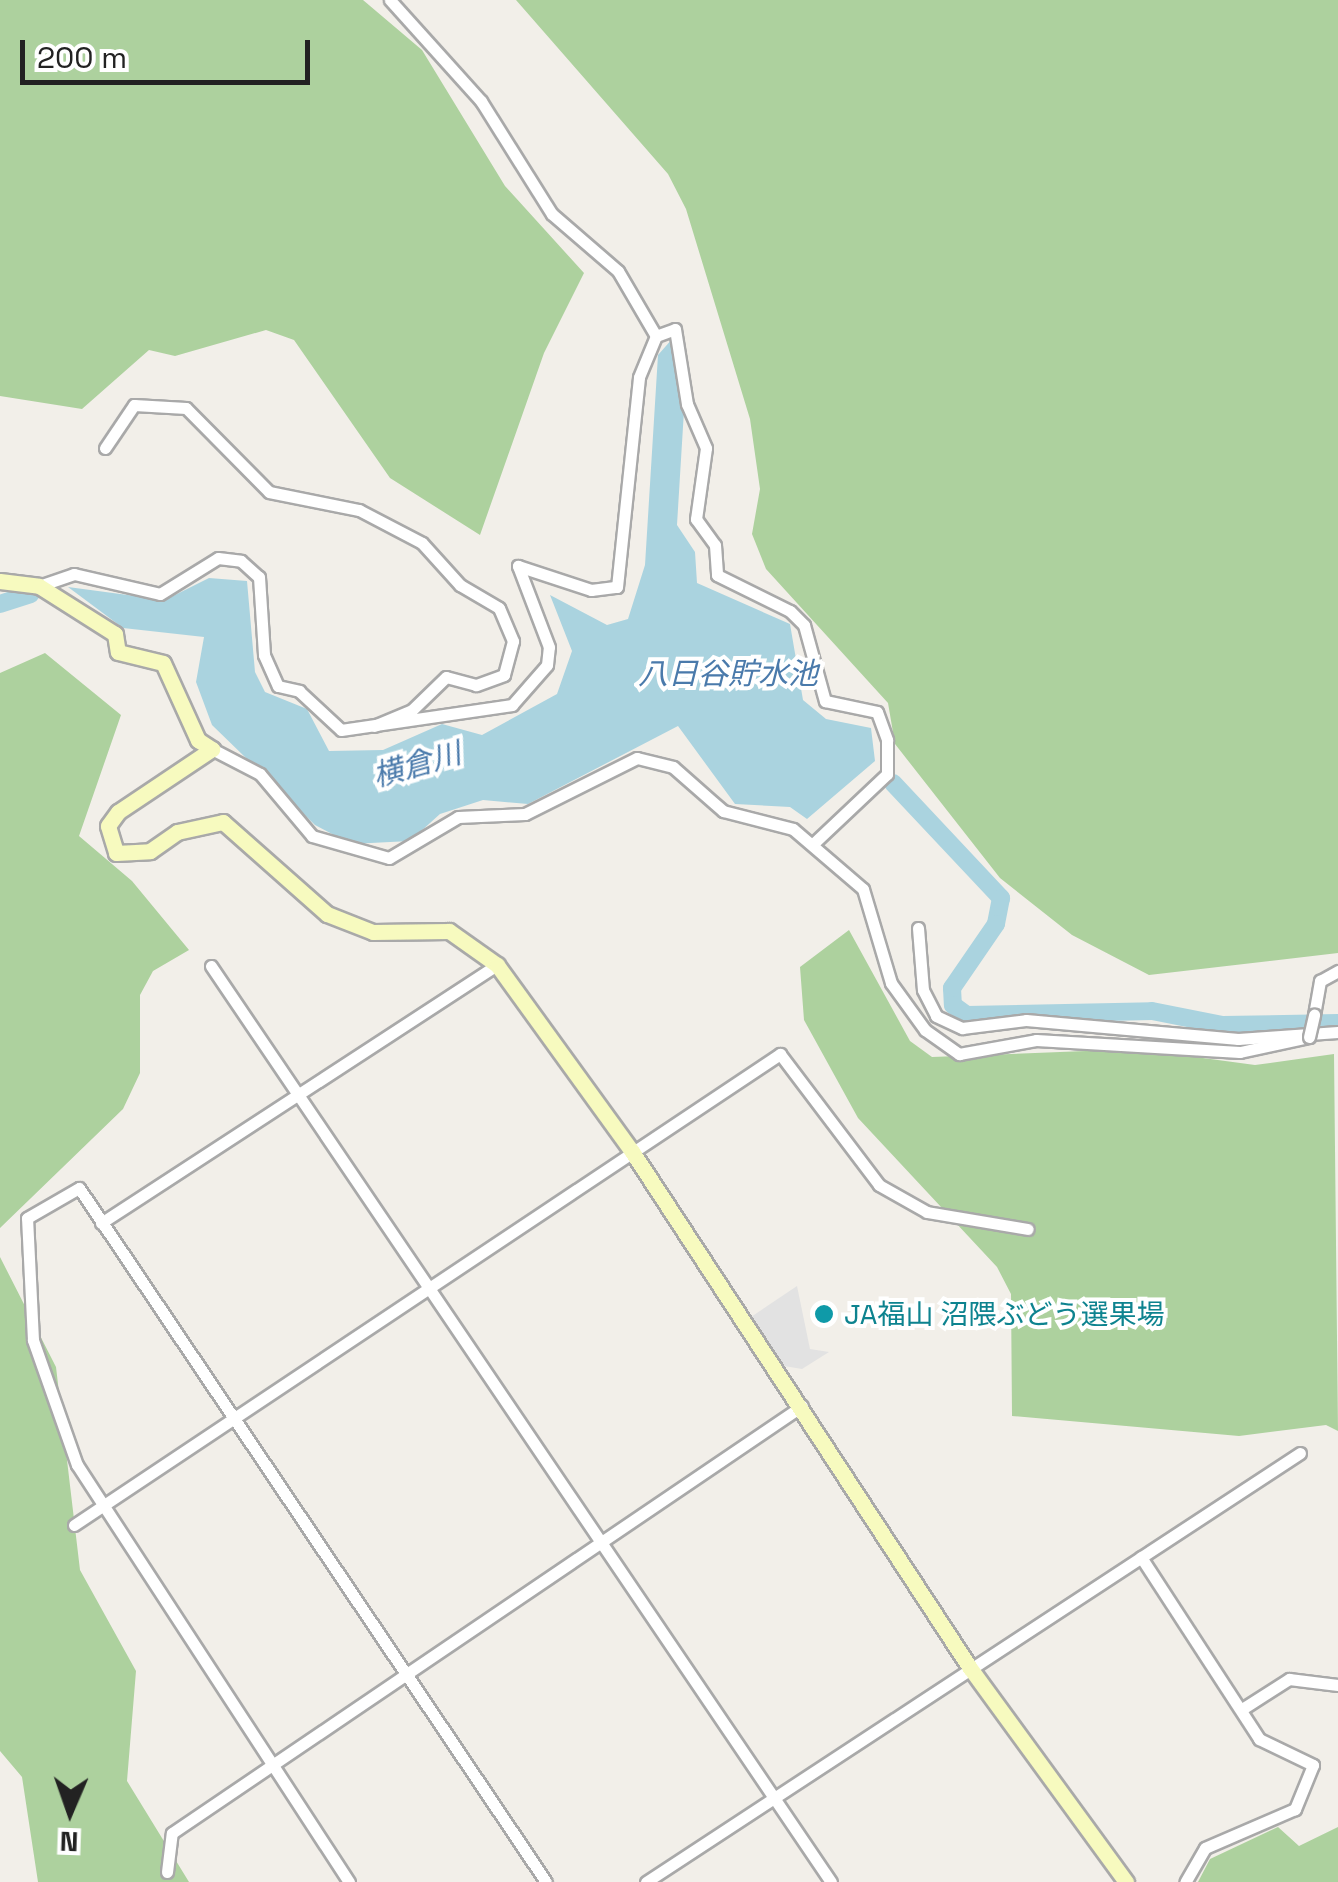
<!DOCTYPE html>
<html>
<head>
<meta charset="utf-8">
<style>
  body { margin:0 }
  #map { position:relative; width:1338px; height:1882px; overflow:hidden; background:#f2efe9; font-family:"Space Grotesk","Noto Sans JP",sans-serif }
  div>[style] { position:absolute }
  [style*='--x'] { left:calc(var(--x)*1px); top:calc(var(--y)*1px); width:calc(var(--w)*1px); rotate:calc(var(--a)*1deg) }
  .forest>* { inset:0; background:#add19e }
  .parking>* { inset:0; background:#e2e2e2 }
  .water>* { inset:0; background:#aad3df }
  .river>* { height:18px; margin:-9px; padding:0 9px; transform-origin:9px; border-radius:9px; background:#aad3df }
  .roads { filter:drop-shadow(2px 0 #a9a9a9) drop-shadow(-2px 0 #a9a9a9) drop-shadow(0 2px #a9a9a9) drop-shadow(0 -2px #a9a9a9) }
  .street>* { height:11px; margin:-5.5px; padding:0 5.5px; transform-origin:5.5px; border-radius:5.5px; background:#fff }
  .secondary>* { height:15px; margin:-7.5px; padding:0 7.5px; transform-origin:7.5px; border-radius:7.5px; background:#f7fabf }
  .bridges { filter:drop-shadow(2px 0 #a9a9a9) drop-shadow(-2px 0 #a9a9a9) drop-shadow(0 2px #a9a9a9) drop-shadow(0 -2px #a9a9a9) }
  .street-bridge>* { height:11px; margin:-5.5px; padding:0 5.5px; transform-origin:5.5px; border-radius:5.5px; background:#fff }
  .dots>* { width:28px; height:28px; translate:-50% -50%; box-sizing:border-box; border:5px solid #fff; border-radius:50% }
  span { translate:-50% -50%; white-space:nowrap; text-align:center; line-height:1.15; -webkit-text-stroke:8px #fff; paint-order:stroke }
  .culture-label { font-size:28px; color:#0d838f }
  .left { translate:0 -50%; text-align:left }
  .water-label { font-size:30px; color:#4a7aab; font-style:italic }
  .north { position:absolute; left:20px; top:1762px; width:100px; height:100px; -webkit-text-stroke:8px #fff; paint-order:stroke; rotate:182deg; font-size:28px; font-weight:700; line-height:40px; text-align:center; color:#222 }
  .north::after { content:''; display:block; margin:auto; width:35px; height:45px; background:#222; clip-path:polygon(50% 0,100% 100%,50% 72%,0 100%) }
  .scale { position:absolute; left:20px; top:40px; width:290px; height:45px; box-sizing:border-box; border:5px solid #222; border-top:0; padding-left:12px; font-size:30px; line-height:35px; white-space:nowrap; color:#222; -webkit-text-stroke:8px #fff; paint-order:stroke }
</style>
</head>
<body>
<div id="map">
  <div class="forest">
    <i style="clip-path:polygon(0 0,363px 0,422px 50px,505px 186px,584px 273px,544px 353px,480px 535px,390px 478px,294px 340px,266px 330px,175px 356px,149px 350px,82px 409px,0 396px)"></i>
    <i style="clip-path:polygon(516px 0,1338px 0,1338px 953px,1149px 975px,1072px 935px,1000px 878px,895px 744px,888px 703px,766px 569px,752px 534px,760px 489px,750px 419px,686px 209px,668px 174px)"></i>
    <i style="clip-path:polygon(45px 653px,121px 715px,79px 836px,132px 881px,189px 950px,153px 971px,140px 995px,140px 1073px,123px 1109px,0 1228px,0 673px)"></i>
    <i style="clip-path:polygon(849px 930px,910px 1041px,932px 1057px,1136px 1049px,1255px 1065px,1334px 1054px,1338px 1431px,1326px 1425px,1239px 1436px,1012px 1416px,1011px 1294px,997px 1267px,858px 1118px,804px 1020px,800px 967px)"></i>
    <i style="clip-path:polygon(0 1257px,56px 1367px,80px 1570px,136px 1671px,127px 1781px,189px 1882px,38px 1882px,22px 1777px,0 1751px)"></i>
    <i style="clip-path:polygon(1278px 1827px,1299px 1846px,1338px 1827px,1338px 1882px,1198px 1882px,1210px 1859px)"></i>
  </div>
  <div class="parking">
    <i style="clip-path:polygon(797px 1286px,810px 1349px,829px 1352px,802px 1369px,784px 1366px,751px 1317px)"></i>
  </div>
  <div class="water">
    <i style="clip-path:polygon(673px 338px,685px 394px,677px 525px,695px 552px,697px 583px,790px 624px,803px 700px,826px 719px,871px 728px,875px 761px,807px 819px,790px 807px,735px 804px,678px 726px,528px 804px,483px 800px,440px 814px,410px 841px,351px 844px,315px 825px,212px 725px,196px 682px,204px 637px,123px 628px,68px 587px,165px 600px,209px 578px,247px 581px,255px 672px,265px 692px,307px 709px,329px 751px,383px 750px,442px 724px,482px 735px,557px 694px,572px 651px,550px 595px,607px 625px,628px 619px,645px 565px,658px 355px)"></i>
  </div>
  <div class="river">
    <i style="--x:0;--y:604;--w:32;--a:-18"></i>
    <i style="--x:893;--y:783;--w:158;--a:46.8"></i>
    <i style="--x:1001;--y:898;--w:26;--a:101"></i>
    <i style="--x:996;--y:924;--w:78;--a:124.5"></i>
    <i style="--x:952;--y:988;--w:17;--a:87"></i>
    <i style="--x:953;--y:1005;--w:17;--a:36"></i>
    <i style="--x:967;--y:1015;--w:185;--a:-1.2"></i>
    <i style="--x:1152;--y:1011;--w:72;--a:11.2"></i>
    <i style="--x:1223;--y:1025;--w:115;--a:-1"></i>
  </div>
  <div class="roads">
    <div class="street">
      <i style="--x:390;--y:0;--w:136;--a:48"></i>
      <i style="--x:481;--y:101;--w:133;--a:57.9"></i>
      <i style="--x:552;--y:214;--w:87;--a:40.8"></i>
      <i style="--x:618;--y:271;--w:75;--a:59.7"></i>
      <i style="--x:105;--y:448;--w:52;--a:-56"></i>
      <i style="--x:134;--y:405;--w:52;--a:3.3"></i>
      <i style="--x:186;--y:408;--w:118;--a:45.3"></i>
      <i style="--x:269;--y:492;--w:92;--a:11.3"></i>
      <i style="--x:359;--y:510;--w:71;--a:27.6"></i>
      <i style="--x:422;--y:543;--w:57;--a:47.9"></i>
      <i style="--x:460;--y:585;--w:45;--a:30.5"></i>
      <i style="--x:499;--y:608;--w:36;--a:67"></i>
      <i style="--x:513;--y:641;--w:35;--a:105"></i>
      <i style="--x:504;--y:675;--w:30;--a:160"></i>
      <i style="--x:476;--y:685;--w:31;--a:-165"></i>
      <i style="--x:446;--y:677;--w:47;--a:135.9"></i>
      <i style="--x:412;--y:710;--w:41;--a:157.2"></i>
      <i style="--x:39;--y:586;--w:37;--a:-19"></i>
      <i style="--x:74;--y:574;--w:88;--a:13.1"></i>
      <i style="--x:160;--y:594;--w:68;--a:-31.8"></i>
      <i style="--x:218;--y:558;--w:23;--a:7"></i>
      <i style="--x:241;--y:561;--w:24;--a:42"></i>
      <i style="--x:259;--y:577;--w:78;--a:86.3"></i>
      <i style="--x:264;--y:655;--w:34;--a:66"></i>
      <i style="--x:278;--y:686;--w:22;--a:13"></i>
      <i style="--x:299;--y:691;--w:57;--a:42.9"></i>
      <i style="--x:341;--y:730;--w:173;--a:-8.3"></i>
      <i style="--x:512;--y:705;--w:53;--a:-48.8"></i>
      <i style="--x:547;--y:665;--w:18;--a:-84"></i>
      <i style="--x:549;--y:647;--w:87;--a:-110.9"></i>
      <i style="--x:518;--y:566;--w:77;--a:18.2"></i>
      <i style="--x:591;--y:590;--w:26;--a:-7"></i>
      <i style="--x:617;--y:587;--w:211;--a:-84"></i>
      <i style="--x:639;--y:377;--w:44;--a:-67.5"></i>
      <i style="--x:656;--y:336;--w:20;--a:-20"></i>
      <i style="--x:675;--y:329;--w:76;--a:80.9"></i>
      <i style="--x:687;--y:404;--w:48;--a:66.6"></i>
      <i style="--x:706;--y:448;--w:72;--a:98"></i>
      <i style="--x:696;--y:519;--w:32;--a:54"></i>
      <i style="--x:715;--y:545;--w:30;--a:86"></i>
      <i style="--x:717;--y:575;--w:81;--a:26.3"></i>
      <i style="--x:790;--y:611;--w:20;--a:45"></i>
      <i style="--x:804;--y:625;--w:79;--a:74.6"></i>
      <i style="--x:825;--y:701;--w:53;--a:11.9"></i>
      <i style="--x:877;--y:712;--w:30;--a:70"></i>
      <i style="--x:887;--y:740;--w:34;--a:90"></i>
      <i style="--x:887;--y:774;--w:102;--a:136.6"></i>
      <i style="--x:212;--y:749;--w:54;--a:27.5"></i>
      <i style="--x:260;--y:774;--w:81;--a:50"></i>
      <i style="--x:312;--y:836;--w:80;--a:15.9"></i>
      <i style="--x:389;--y:858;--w:80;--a:-30.7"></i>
      <i style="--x:458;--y:817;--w:67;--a:-2.6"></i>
      <i style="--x:525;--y:814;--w:125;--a:-26.6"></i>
      <i style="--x:637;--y:758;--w:37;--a:14"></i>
      <i style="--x:673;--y:767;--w:67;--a:41.3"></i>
      <i style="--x:723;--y:811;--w:72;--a:14.4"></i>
      <i style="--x:793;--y:829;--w:92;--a:40.6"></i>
      <i style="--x:863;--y:889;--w:98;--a:73.4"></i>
      <i style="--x:891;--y:983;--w:58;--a:54.1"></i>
      <i style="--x:925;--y:1030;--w:42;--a:35.2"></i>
      <i style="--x:959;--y:1054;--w:78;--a:-10.3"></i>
      <i style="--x:1036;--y:1040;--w:204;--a:3.4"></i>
      <i style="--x:1240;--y:1052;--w:71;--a:-12.3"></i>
      <i style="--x:918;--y:928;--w:62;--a:85.4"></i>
      <i style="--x:923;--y:990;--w:29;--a:63"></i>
      <i style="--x:936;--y:1016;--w:29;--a:25"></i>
      <i style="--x:962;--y:1028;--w:64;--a:-7.1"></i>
      <i style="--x:1026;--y:1020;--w:213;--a:5.1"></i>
      <i style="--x:1238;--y:1039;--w:100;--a:-4"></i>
      <i style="--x:211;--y:966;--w:1106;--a:55.91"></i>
      <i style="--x:1314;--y:1015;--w:35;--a:-80"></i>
      <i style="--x:1320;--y:981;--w:21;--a:-29"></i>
      <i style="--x:101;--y:1223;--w:473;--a:-33.1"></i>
      <i style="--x:74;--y:1525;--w:849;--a:-33.71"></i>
      <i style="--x:780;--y:1054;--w:164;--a:52.9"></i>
      <i style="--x:879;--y:1185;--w:55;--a:29.4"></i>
      <i style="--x:927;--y:1212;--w:102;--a:9.6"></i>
      <i style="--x:1141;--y:1557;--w:217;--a:57"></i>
      <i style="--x:1259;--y:1739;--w:60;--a:25.7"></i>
      <i style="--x:1313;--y:1765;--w:48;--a:112.2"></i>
      <i style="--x:1295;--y:1809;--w:98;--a:156.6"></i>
      <i style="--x:1205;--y:1848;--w:39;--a:120"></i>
      <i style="--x:1242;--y:1709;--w:56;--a:-32.6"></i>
      <i style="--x:1289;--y:1679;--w:49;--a:7"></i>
      <i style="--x:167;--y:1872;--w:39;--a:-83"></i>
      <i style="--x:172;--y:1833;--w:761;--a:-34.13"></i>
      <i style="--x:349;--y:1882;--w:498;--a:-123.1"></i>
      <i style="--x:77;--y:1465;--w:133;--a:-109.4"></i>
      <i style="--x:33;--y:1340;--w:122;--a:-92.8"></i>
      <i style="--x:27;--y:1218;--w:60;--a:-30"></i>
      <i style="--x:79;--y:1188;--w:836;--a:56.06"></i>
      <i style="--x:646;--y:1882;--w:782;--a:-33.26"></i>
    </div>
    <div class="secondary">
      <i style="--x:0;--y:581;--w:39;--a:7"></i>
      <i style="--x:39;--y:586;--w:90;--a:32.3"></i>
      <i style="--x:115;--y:634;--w:18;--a:81"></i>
      <i style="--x:118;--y:652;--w:46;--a:13.7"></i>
      <i style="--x:163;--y:663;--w:85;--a:65.6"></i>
      <i style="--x:198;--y:740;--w:17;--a:33"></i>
      <i style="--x:212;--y:749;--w:113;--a:146.2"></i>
      <i style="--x:118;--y:812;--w:17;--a:126"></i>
      <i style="--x:108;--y:826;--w:28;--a:73"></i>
      <i style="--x:116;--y:853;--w:34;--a:-3"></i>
      <i style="--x:150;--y:851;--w:33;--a:-35"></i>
      <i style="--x:177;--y:832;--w:47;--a:-12.3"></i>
      <i style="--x:223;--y:822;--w:139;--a:41.5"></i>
      <i style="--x:327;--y:914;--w:49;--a:21.4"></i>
      <i style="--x:373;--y:932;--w:76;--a:-0.8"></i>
      <i style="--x:449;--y:931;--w:59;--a:35.3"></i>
      <i style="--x:497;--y:965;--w:232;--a:54.1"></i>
      <i style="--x:633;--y:1153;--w:615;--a:56.8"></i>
      <i style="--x:970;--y:1668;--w:265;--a:53.9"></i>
    </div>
  </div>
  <div class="bridges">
    <div class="street-bridge">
      <i style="--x:1309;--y:1037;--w:23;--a:-77"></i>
    </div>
  </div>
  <div class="dots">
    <i style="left:824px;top:1314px;background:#0f9aa8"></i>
  </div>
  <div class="culture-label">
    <span class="left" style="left:844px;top:1314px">JA福山 沼隈ぶどう選果場</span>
  </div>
  <div class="water-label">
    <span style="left:728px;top:674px">八日谷貯水池</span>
    <span style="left:417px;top:765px;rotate:-16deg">横倉川</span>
  </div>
  <div class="north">N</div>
  <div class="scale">200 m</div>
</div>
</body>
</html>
